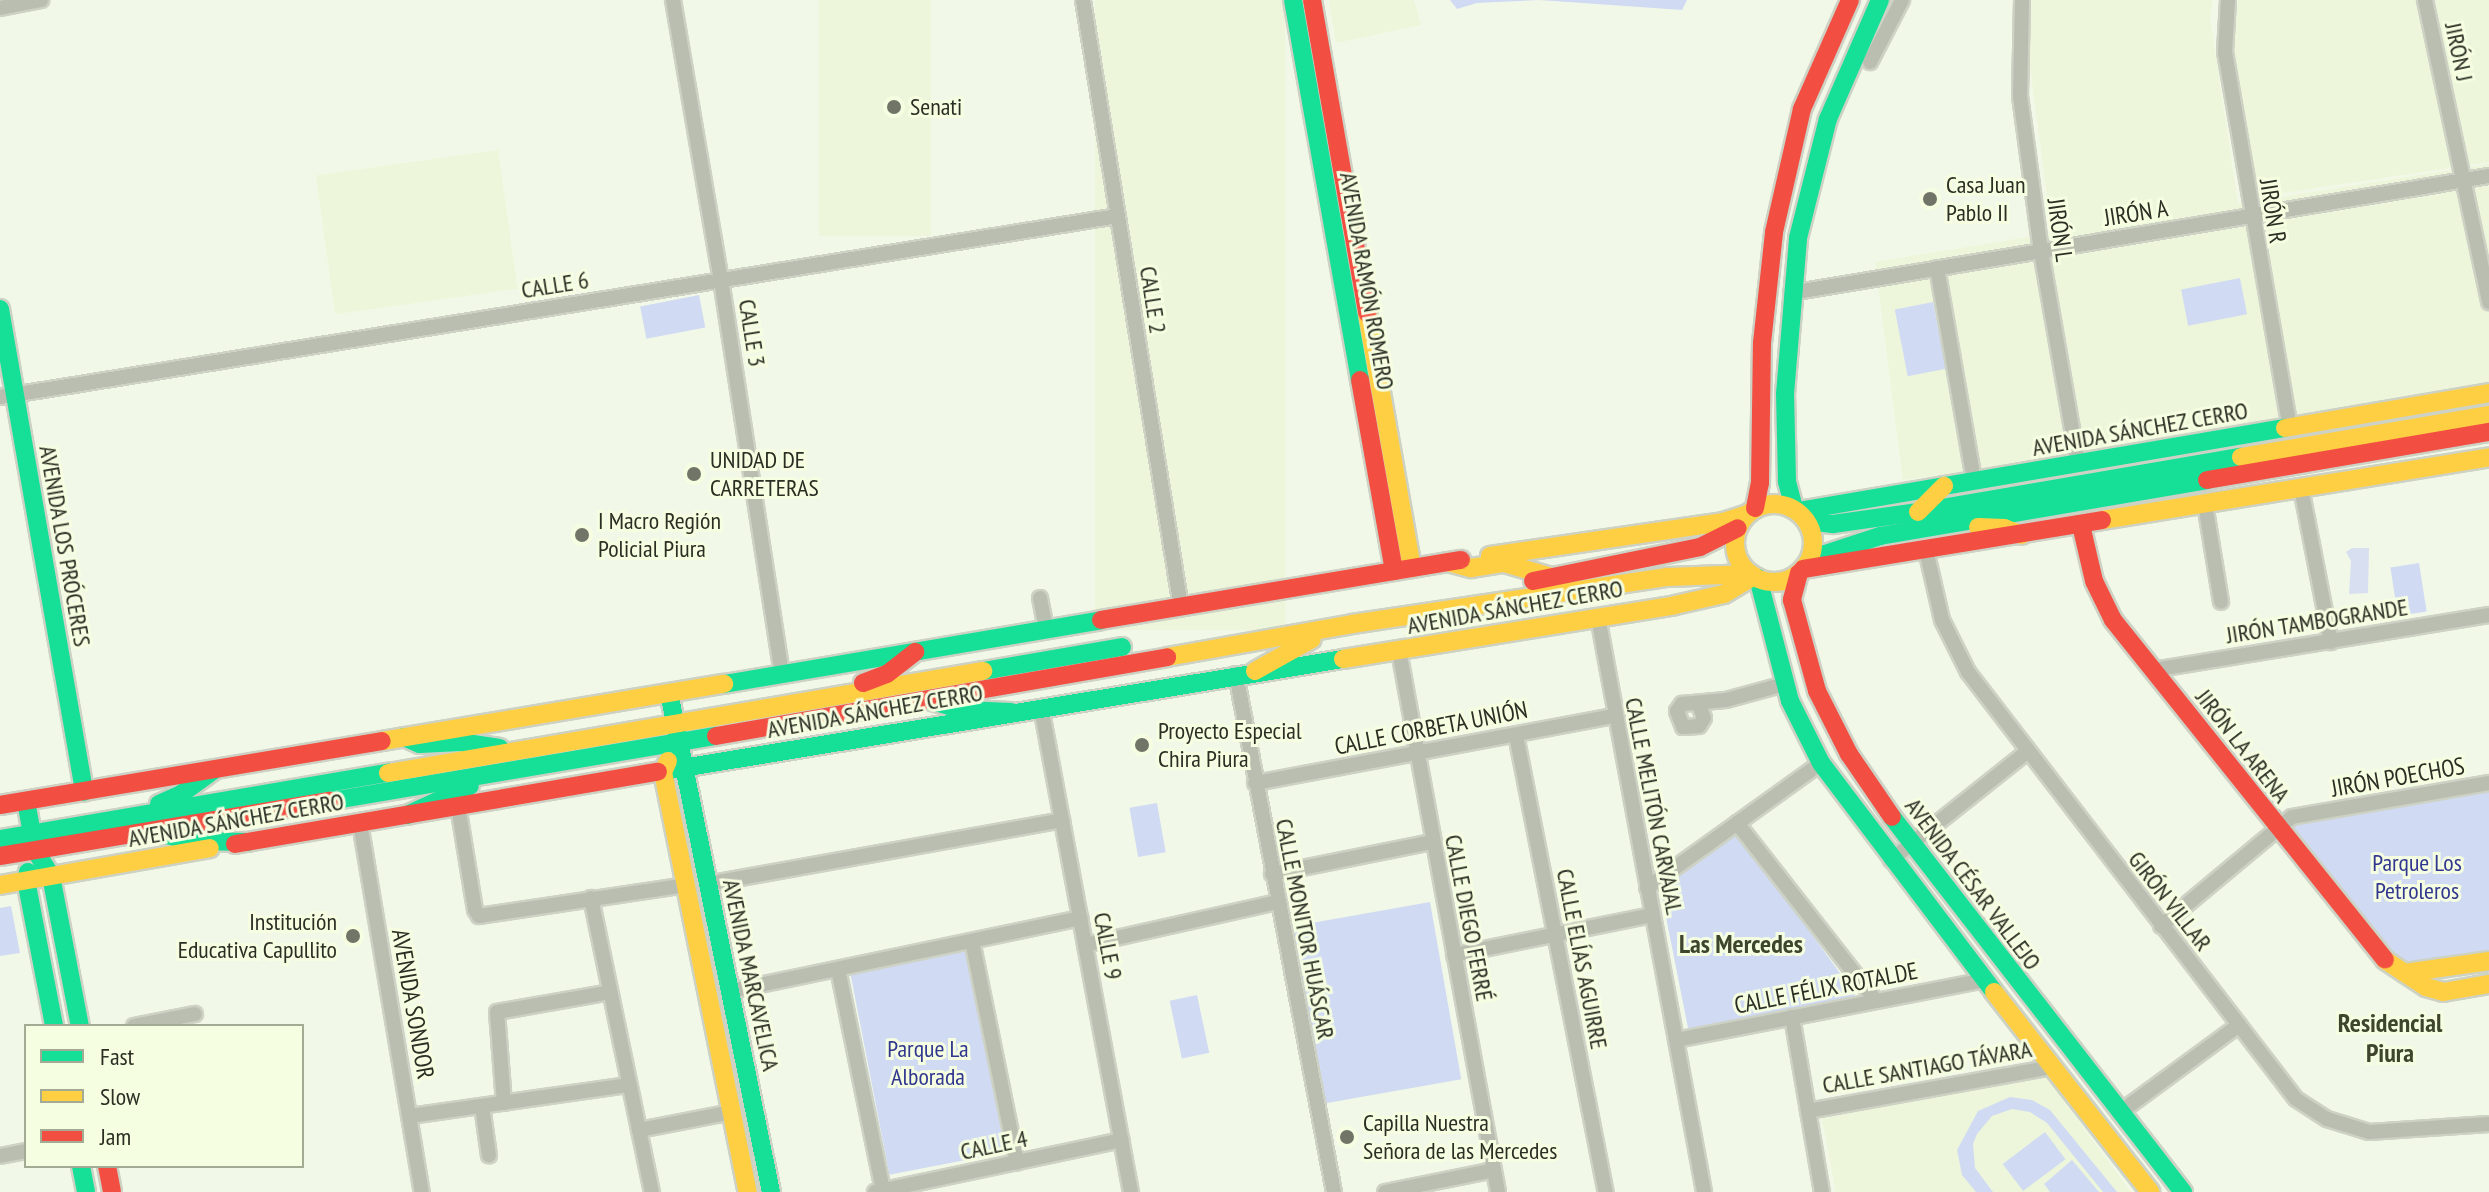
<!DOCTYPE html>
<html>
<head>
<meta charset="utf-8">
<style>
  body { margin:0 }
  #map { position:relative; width:2489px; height:1192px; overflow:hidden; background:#f2f8e7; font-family:"PT Sans Narrow",sans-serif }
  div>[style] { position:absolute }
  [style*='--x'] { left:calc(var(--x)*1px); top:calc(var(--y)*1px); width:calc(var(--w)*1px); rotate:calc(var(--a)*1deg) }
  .built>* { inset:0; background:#edf6da; transform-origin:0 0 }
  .green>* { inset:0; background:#d0dbf3; transform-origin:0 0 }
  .water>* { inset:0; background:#d7dff1 }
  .roads { filter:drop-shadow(2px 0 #cdd2c5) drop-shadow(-2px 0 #cdd2c5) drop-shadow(0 2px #cdd2c5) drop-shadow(0 -2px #cdd2c5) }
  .street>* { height:14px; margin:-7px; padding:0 7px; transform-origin:7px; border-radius:7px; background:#babeb1 }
  .fast>* { height:18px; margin:-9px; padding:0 9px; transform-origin:9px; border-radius:9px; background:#16e098 }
  .slow>* { height:18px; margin:-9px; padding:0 9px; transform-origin:9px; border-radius:9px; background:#ffcf43 }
  .slow>.ring { margin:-9px; padding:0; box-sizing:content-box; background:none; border:18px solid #ffcf43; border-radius:50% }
  .jam>* { height:18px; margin:-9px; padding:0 9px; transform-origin:9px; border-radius:9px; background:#f24e42 }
  .dots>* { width:22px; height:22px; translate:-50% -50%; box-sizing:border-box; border:4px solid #f5fee1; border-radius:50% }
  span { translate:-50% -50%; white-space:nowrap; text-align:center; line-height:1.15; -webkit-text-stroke:6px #f5fee1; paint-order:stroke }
  .street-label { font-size:24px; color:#2a2e23 }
  .poi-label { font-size:24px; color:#2a2e23 }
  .left { translate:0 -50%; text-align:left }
  .right { translate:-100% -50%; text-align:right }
  .park-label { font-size:24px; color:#31378f }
  .neighbourhood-label { font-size:26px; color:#3e452d; font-weight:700 }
  .legend { position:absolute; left:24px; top:1024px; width:280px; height:144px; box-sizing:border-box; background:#f5fee1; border:2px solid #a4ab95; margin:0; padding:10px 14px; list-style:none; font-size:24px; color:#2a2e23 }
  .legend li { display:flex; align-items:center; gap:16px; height:40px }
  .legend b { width:40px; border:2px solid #a4ab95 }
</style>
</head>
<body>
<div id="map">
  <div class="built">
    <i style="left:819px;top:0;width:112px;height:236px"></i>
    <i style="left:1095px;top:0;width:190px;height:630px"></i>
    <i style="clip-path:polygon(1329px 0,1414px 0,1421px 25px,1336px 43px)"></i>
    <i style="clip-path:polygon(2030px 0,2213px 0,2210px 18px,2238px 204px,2489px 164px,2489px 387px,2085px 455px,1903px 480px,1875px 262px,2052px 233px,2024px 21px)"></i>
    <i style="clip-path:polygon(2238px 0,2489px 0,2489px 162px,2256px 197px,2233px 58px)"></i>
    <i style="left:498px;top:150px;width:140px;height:184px;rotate:82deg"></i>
    <i style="clip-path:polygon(2043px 1073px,2131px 1192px,1836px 1192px,1821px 1114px)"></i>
  </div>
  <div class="green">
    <i style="clip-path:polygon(1450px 0,1687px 0,1682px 10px,1539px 0,1477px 3px,1457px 9px)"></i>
    <i style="left:2240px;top:278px;width:37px;height:60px;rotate:79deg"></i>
    <i style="left:699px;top:295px;width:33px;height:60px;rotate:79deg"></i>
    <i style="left:1933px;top:302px;width:68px;height:39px;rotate:79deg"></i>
    <i style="left:2419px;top:563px;width:49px;height:29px;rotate:81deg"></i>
    <i style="clip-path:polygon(2489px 792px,2489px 959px,2442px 967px,2406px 962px,2376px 943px,2290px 824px)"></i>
    <i style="left:1157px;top:803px;width:50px;height:28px;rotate:80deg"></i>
    <i style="clip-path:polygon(1737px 831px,1855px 994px,1854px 1000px,1689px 1033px,1660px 887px)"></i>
    <i style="left:1430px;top:902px;width:180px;height:139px;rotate:80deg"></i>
    <i style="clip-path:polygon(11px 906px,20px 953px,0 956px,0 908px)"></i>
    <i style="left:966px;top:950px;width:206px;height:118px;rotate:79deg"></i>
    <i style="left:1197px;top:995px;width:59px;height:28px;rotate:78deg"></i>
    <i style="clip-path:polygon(2010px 1097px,2032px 1100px,2050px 1110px,2117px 1192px,2103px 1192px,2047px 1123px,2030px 1112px,2012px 1109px,1992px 1116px,1977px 1134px,1973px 1144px,1975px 1168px,1993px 1192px,1976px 1192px,1962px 1175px,1957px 1150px,1978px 1111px)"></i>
    <i style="left:2045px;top:1132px;width:34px;height:53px;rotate:53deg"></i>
    <i style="clip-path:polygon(2072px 1160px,2099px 1192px,2050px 1192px,2044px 1184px)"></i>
  </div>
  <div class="water">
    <i style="clip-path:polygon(2352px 548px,2369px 548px,2368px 593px,2349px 594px,2351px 561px,2346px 552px)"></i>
  </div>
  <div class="roads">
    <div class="street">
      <i style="--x:673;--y:0;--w:284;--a:80.3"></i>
      <i style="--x:721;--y:280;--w:399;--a:81.2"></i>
      <i style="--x:1083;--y:0;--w:615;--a:80.83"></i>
      <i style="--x:2022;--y:0;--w:96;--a:91.2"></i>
      <i style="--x:2020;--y:96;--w:156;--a:82.3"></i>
      <i style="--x:2041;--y:251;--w:215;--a:80.1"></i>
      <i style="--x:2228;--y:0;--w:52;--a:93.3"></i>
      <i style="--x:2225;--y:52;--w:381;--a:80.2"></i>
      <i style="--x:2425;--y:0;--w:309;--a:78"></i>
      <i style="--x:0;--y:8;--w:42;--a:-11"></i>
      <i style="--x:1870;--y:62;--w:70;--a:-62.7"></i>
      <i style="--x:1937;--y:268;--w:216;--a:80.1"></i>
      <i style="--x:1791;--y:293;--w:708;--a:-9.52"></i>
      <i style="--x:0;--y:397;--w:1132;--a:-9.2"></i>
      <i style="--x:2301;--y:488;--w:157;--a:79"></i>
      <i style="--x:2205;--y:504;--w:99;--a:80.7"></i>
      <i style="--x:1926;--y:550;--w:72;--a:77.1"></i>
      <i style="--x:1942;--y:620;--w:58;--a:63.4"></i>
      <i style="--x:1968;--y:672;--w:538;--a:52.47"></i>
      <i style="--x:2296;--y:1099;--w:37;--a:33"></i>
      <i style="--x:2327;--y:1119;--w:44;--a:17.2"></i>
      <i style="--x:2369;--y:1132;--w:120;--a:-3.8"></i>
      <i style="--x:1040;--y:598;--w:33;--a:79"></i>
      <i style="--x:1598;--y:617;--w:585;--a:79.55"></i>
      <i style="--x:1399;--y:651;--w:550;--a:79.63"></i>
      <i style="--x:2153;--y:670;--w:340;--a:-9.3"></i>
      <i style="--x:1236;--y:674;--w:527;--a:79.29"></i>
      <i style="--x:1698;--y:703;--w:16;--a:68"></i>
      <i style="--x:1704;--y:718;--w:9;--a:122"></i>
      <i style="--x:1699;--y:726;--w:16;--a:176"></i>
      <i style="--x:1683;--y:727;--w:17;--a:-111"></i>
      <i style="--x:1677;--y:711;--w:9;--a:-54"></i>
      <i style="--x:1682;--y:704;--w:44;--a:-5.2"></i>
      <i style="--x:1726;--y:700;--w:61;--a:-15.2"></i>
      <i style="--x:1041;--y:707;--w:493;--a:79.5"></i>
      <i style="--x:1516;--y:735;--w:466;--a:78.9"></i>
      <i style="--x:1255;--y:783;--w:365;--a:-10.6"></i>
      <i style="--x:458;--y:806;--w:105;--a:80.7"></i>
      <i style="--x:475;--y:910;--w:7;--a:56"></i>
      <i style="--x:479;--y:916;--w:209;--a:-8.5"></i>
      <i style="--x:360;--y:823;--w:374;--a:80.5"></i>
      <i style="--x:1737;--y:823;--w:226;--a:52"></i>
      <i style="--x:1891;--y:860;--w:174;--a:-38.5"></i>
      <i style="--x:1272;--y:874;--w:163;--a:-11.3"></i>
      <i style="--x:707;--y:884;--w:361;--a:-10.2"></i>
      <i style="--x:1647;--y:888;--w:214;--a:-35.7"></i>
      <i style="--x:591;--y:898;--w:300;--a:78.3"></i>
      <i style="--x:2161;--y:926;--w:170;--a:-39.8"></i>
      <i style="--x:2292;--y:817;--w:200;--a:-9.8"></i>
      <i style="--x:972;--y:941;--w:226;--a:78.5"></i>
      <i style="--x:1085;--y:945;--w:197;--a:-12.6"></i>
      <i style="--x:1454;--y:955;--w:202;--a:-11.4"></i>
      <i style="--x:838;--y:969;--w:226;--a:78.5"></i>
      <i style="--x:731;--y:991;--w:357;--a:-11.8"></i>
      <i style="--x:1792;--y:1017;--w:178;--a:80.3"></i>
      <i style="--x:134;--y:1026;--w:62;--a:-11.1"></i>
      <i style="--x:1676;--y:1040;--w:315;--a:-11"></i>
      <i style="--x:504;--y:1103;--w:91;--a:-94.4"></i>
      <i style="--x:497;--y:1012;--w:115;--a:-10"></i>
      <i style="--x:482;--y:1106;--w:50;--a:82"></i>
      <i style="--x:1808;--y:1111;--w:249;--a:-10.2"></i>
      <i style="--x:2119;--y:1113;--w:149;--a:-36.3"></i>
      <i style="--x:410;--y:1116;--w:221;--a:-8.1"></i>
      <i style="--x:639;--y:1130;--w:95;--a:-11"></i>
      <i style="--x:0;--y:1156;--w:26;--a:-11"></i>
      <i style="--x:875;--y:1192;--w:252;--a:-11.9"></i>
      <i style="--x:1385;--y:1192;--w:111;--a:-11.4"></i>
    </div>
    <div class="fast">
      <i style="--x:1293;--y:0;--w:386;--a:80"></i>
      <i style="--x:0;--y:309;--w:490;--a:80.1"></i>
      <i style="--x:1794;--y:508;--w:28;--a:-105"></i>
      <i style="--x:1787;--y:481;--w:87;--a:-91.3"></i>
      <i style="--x:1785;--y:394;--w:157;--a:-85.2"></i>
      <i style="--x:1798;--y:238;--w:123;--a:-75.9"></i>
      <i style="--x:1828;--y:119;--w:130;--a:-66.4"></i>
      <i style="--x:1798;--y:511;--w:494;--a:-9.7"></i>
      <i style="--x:1807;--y:521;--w:26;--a:7"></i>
      <i style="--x:1833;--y:524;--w:86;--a:-8"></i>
      <i style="--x:1918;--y:512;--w:328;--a:-9.7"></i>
      <i style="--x:1810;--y:559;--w:74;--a:-18.2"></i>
      <i style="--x:1880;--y:536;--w:332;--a:-9.7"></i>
      <i style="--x:1758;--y:578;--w:127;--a:75.4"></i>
      <i style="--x:1790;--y:701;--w:69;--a:63.4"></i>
      <i style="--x:1821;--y:763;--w:287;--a:52.9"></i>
      <i style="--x:983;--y:671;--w:141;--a:-9.8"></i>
      <i style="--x:724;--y:684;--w:382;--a:-9.6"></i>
      <i style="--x:669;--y:693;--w:509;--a:78.45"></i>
      <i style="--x:932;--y:701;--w:33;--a:16"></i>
      <i style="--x:964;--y:710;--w:47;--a:2.4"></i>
      <i style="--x:404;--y:737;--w:17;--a:24"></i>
      <i style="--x:420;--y:744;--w:40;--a:-2.9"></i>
      <i style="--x:460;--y:742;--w:40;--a:8.5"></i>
      <i style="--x:658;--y:772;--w:694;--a:-9.37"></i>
      <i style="--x:26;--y:801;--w:50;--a:79.6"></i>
      <i style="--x:35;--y:850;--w:31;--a:58"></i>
      <i style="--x:51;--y:876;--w:153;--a:79.1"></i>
      <i style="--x:330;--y:801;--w:391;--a:-9.6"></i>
      <i style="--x:159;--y:804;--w:24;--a:-24"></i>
      <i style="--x:181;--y:794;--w:41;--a:-36"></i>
      <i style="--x:407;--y:815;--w:69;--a:-24.7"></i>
      <i style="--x:1892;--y:817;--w:475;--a:52.2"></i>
      <i style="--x:162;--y:834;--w:31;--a:13"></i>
      <i style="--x:192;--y:841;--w:56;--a:1"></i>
      <i style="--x:0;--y:839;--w:394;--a:-9.7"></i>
      <i style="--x:28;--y:872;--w:8;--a:104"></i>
      <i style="--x:26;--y:880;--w:149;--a:79.1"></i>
      <i style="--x:81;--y:1166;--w:26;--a:79"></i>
    </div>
    <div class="slow">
      <i style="--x:1367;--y:313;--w:259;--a:80"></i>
      <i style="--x:2285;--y:428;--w:207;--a:-9.7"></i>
      <i style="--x:2241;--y:457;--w:252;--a:-9.6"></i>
      <i class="ring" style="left:1735px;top:504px;width:60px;height:60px"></i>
      <i style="--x:1918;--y:512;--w:37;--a:-45"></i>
      <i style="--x:2102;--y:520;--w:392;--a:-9.2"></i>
      <i style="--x:1978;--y:527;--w:26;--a:2"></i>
      <i style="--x:2004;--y:528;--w:19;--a:21"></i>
      <i style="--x:1490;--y:556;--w:235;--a:-8.3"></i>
      <i style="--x:1723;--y:522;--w:26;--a:-18"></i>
      <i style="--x:1448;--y:562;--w:24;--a:15"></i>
      <i style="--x:1471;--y:568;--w:33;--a:-9"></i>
      <i style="--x:1504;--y:563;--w:49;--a:16.6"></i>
      <i style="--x:1167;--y:657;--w:188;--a:-10.1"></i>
      <i style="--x:1352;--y:624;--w:319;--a:-8.5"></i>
      <i style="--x:1668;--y:577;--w:83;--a:-2.1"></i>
      <i style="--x:1343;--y:659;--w:336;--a:-9.2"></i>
      <i style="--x:1675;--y:605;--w:50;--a:-12.7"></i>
      <i style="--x:1724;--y:594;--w:35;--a:-31"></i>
      <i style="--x:1255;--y:671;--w:65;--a:-29.3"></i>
      <i style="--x:382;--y:741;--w:347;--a:-9.5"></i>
      <i style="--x:668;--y:761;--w:12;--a:114"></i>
      <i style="--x:663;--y:772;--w:429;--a:78.6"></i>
      <i style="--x:388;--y:773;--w:604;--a:-9.73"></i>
      <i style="--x:0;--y:885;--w:213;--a:-10"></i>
      <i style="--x:2385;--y:960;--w:49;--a:33.4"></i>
      <i style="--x:2426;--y:987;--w:18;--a:16"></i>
      <i style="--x:2443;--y:992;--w:47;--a:-9.9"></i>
      <i style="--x:2405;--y:973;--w:85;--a:-8.1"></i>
      <i style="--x:1994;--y:992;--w:254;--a:52"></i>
    </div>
    <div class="jam">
      <i style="--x:1312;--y:0;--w:318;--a:80"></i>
      <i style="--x:1360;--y:380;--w:194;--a:79.9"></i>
      <i style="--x:2207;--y:480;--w:286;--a:-9.7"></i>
      <i style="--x:1755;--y:508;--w:25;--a:-79"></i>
      <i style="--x:1760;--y:483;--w:140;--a:-89.2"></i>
      <i style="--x:1762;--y:343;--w:112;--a:-83.8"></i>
      <i style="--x:1774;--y:232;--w:126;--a:-77.2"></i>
      <i style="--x:1802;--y:109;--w:119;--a:-66.2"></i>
      <i style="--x:2081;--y:525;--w:57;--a:76.9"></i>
      <i style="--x:2094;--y:581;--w:43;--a:64"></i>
      <i style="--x:2113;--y:620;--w:435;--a:51.3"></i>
      <i style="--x:1803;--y:569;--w:303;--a:-9.3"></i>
      <i style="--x:1799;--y:573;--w:28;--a:105"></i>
      <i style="--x:1792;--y:600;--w:94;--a:74.6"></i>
      <i style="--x:1817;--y:691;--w:71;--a:63.1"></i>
      <i style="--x:1849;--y:754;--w:76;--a:55.7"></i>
      <i style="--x:1533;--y:581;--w:170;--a:-11.5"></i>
      <i style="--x:1700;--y:547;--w:42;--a:-26.6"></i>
      <i style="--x:1101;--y:620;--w:365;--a:-9.5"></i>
      <i style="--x:863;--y:683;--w:26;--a:-21"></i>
      <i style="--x:887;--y:674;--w:36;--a:-38"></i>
      <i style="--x:716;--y:736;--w:458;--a:-9.9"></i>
      <i style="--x:0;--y:805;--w:387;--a:-9.5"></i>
      <i style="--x:235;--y:844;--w:429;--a:-9.7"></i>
      <i style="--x:0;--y:856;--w:335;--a:-9.5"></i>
      <i style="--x:107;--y:1166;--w:26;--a:79"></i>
    </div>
  </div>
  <div class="dots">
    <i style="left:894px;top:107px;background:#707568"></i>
    <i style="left:1930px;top:199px;background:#707568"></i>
    <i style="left:694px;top:474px;background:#707568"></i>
    <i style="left:582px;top:535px;background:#707568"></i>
    <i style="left:1142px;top:745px;background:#707568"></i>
    <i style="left:353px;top:936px;background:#707568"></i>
    <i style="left:1347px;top:1137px;background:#707568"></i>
  </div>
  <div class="street-label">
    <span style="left:2459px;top:52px;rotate:78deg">JIRÓN J</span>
    <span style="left:2273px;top:211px;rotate:81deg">JIRÓN R</span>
    <span style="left:2136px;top:213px;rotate:-9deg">JIRÓN A</span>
    <span style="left:2060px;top:230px;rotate:82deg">JIRÓN L</span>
    <span style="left:1367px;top:281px;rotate:80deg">AVENIDA RAMÓN ROMERO</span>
    <span style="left:555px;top:285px;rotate:-9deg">CALLE 6</span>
    <span style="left:1153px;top:300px;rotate:81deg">CALLE 2</span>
    <span style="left:752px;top:333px;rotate:81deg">CALLE 3</span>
    <span style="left:2140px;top:429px;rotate:-10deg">AVENIDA SÁNCHEZ CERRO</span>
    <span style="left:65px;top:546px;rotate:80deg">AVENIDA LOS PRÓCERES</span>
    <span style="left:1515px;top:607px;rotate:-10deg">AVENIDA SÁNCHEZ CERRO</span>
    <span style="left:2317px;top:621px;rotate:-9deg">JIRÓN TAMBOGRANDE</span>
    <span style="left:875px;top:711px;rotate:-10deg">AVENIDA SÁNCHEZ CERRO</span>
    <span style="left:1431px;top:728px;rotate:-11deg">CALLE CORBETA UNIÓN</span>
    <span style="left:2243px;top:746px;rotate:52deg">JIRÓN LA ARENA</span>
    <span style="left:2398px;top:777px;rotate:-10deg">JIRÓN POECHOS</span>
    <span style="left:1654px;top:806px;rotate:79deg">CALLE MELITÓN CARVAJAL</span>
    <span style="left:236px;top:820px;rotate:-10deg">AVENIDA SÁNCHEZ CERRO</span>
    <span style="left:1973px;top:884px;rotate:53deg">AVENIDA CÉSAR VALLEJO</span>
    <span style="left:2170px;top:901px;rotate:52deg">GIRÓN VILLAR</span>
    <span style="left:1469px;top:918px;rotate:79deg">CALLE DIEGO FERRÉ</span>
    <span style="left:1305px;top:929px;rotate:79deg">CALLE MONITOR HUÁSCAR</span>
    <span style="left:1108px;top:946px;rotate:79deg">CALLE 9</span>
    <span style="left:1582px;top:959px;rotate:79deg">CALLE ELÍAS AGUIRRE</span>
    <span style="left:751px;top:975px;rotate:78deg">AVENIDA MARCAVELICA</span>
    <span style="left:1826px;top:988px;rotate:-11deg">CALLE FÉLIX ROTALDE</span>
    <span style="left:413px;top:1004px;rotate:80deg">AVENIDA SONDOR</span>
    <span style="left:1927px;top:1067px;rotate:-10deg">CALLE SANTIAGO TÁVARA</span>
    <span style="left:994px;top:1145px;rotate:-12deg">CALLE 4</span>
  </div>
  <div class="poi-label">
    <span class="left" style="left:910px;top:107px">Senati</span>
    <span class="left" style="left:1946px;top:199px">Casa Juan<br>Pablo II</span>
    <span class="left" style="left:710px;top:474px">UNIDAD DE<br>CARRETERAS</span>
    <span class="left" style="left:598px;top:535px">I Macro Región<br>Policial Piura</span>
    <span class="left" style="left:1158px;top:745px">Proyecto Especial<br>Chira Piura</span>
    <span class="right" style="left:337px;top:936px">Institución<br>Educativa Capullito</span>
    <span class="left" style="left:1363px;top:1137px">Capilla Nuestra<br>Señora de las Mercedes</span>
  </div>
  <div class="park-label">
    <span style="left:2417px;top:877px">Parque Los<br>Petroleros</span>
    <span style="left:928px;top:1063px">Parque La<br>Alborada</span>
  </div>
  <div class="neighbourhood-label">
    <span style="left:1741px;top:944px">Las Mercedes</span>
    <span style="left:2390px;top:1038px">Residencial<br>Piura</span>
  </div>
  <ul class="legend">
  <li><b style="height:10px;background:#16e098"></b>Fast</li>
  <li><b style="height:10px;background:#ffcf43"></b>Slow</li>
  <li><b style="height:10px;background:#f24e42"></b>Jam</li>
  </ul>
</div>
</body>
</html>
